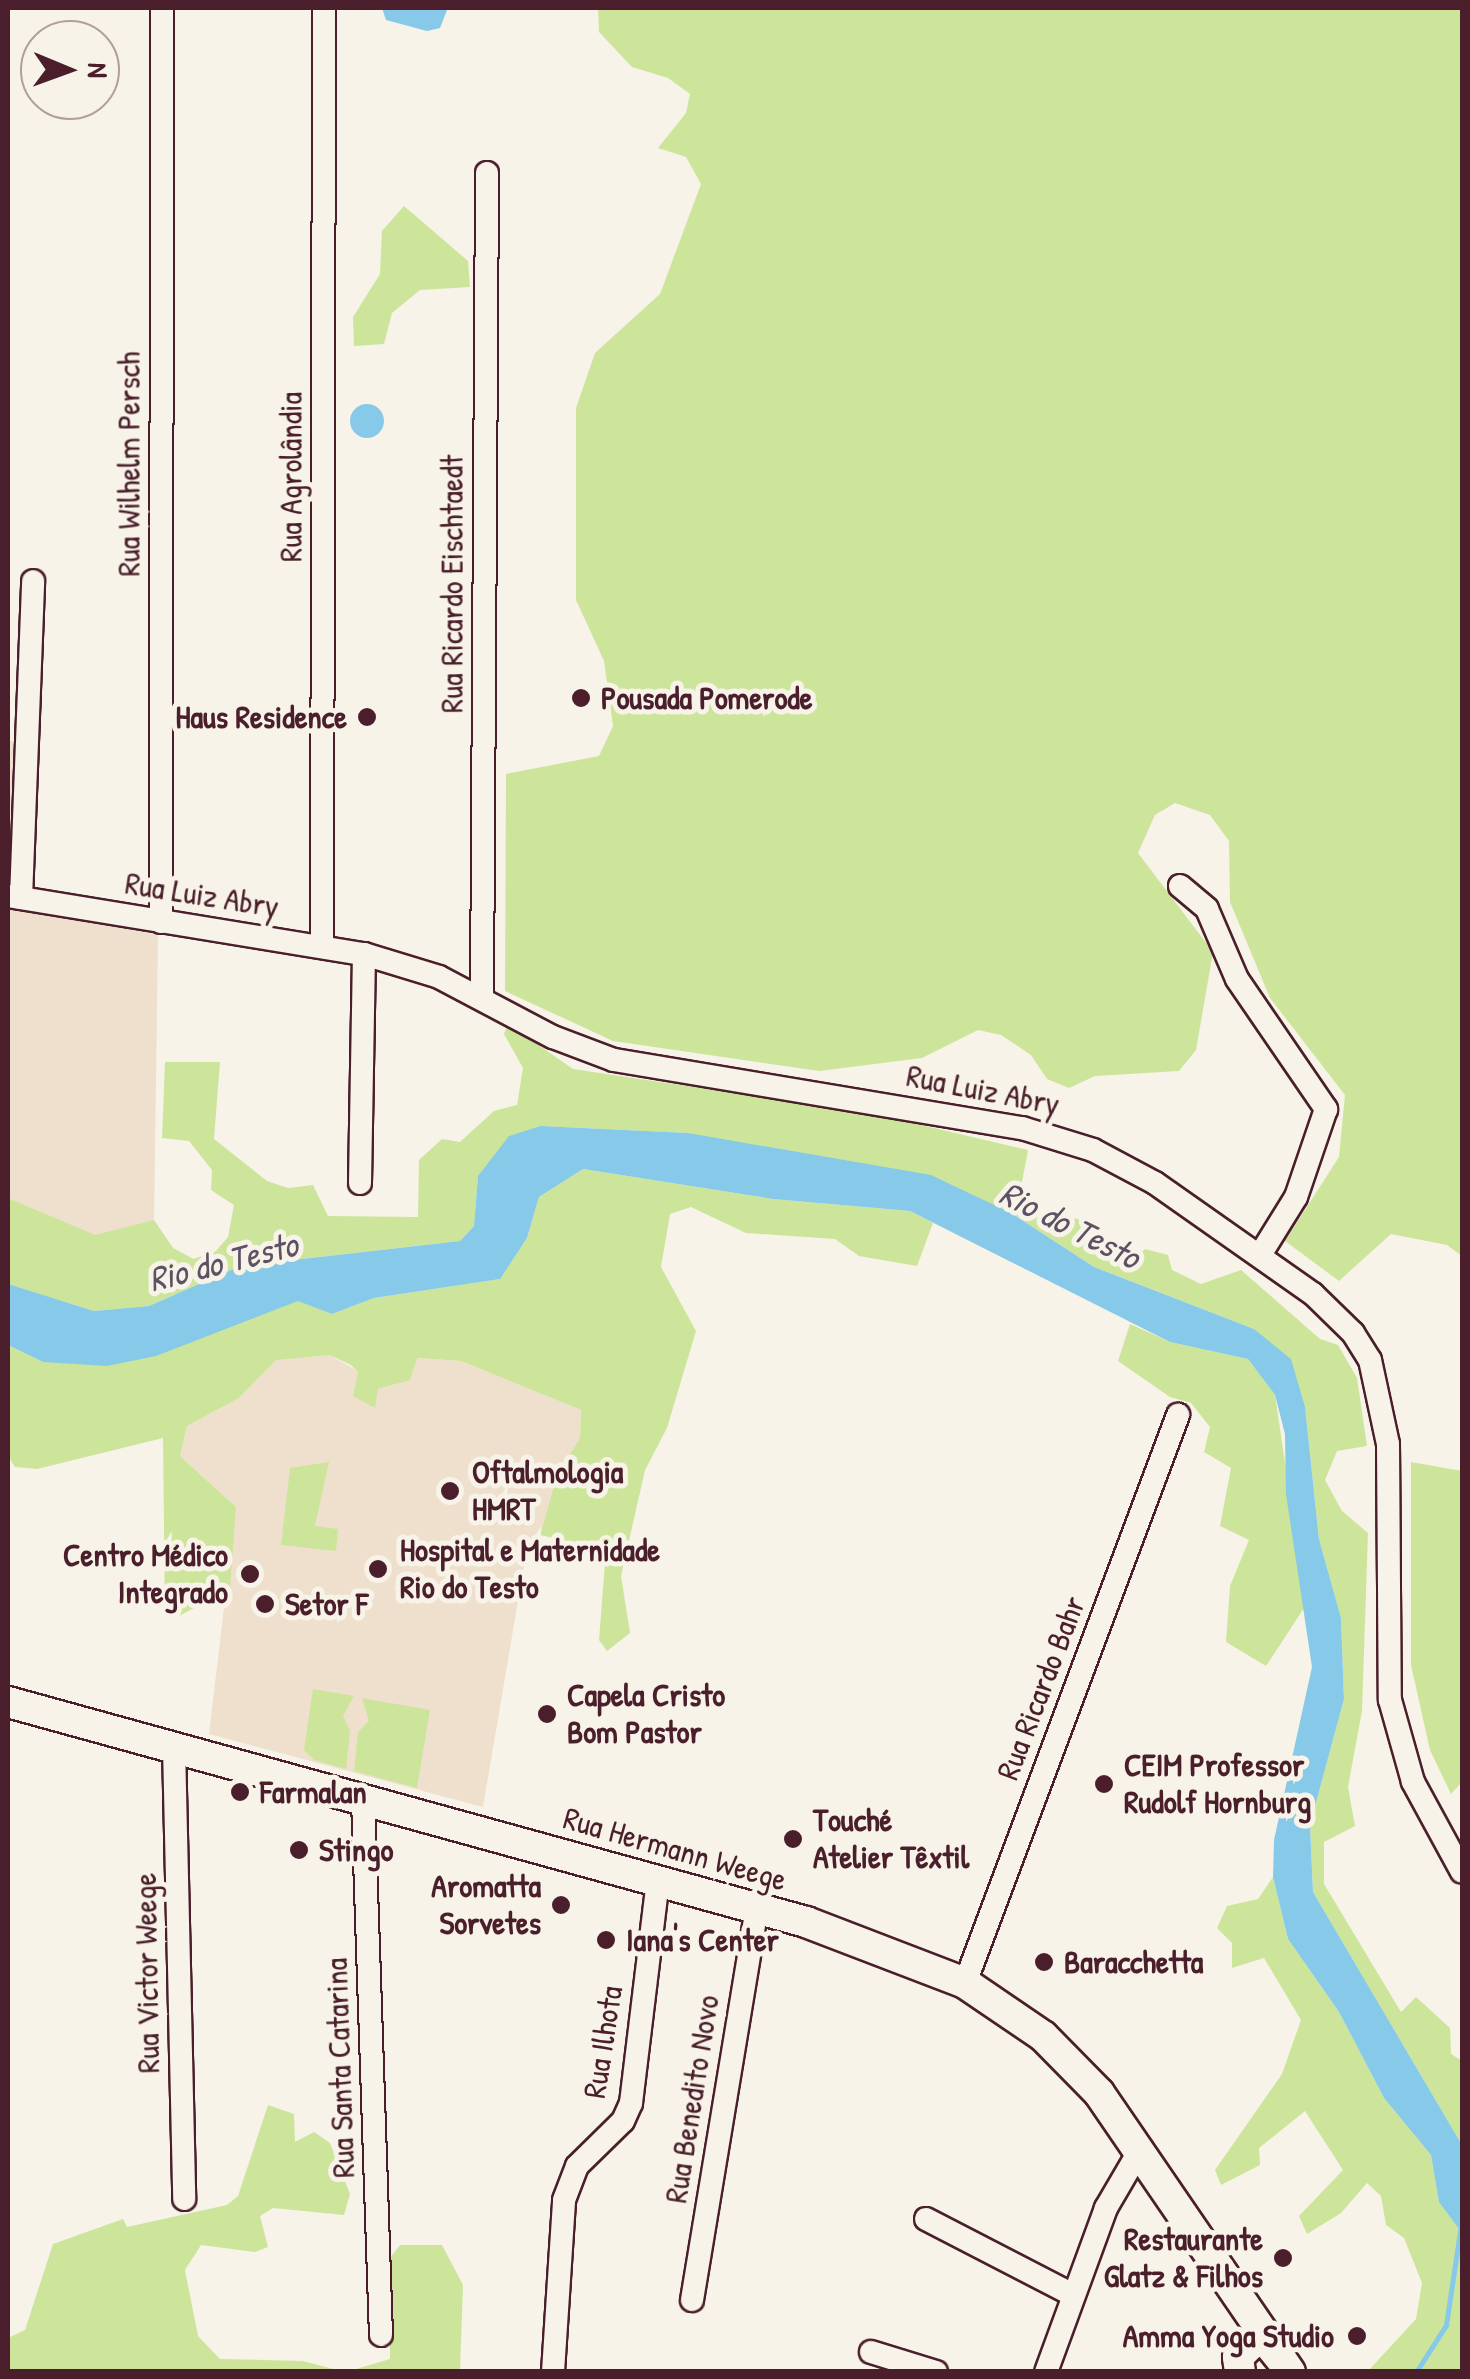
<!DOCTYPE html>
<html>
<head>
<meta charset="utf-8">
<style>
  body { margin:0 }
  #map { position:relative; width:1470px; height:2379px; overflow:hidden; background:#f7f3e8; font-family:"Patrick Hand",sans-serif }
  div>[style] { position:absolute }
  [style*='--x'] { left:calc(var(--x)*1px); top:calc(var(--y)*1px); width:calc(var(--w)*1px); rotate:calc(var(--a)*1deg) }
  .built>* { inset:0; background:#eee0cc }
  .green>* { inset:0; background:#cce59b }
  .water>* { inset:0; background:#87c9e8 }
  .round { border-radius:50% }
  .stream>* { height:5px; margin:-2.5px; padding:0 2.5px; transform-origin:2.5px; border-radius:2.5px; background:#87c9e8 }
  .roads { filter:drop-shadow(2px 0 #4a1f2b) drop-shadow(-2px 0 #4a1f2b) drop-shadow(0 2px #4a1f2b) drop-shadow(0 -2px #4a1f2b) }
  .minor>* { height:22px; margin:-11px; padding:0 11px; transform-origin:11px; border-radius:11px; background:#f7f3e8 }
  .major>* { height:30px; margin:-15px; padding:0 15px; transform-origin:15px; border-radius:15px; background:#f7f3e8 }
  .dots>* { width:28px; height:28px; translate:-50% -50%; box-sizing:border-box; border:5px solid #f7f3e8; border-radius:50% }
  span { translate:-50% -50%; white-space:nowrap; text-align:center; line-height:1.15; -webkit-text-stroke:10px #f7f3e8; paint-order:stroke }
  .street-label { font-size:32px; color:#4a1f2b }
  .poi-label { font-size:32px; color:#4a1f2b; font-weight:700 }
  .left { translate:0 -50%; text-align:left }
  .right { translate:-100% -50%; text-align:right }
  .water-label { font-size:35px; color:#5c5264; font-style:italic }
  .frame { position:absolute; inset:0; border:10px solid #4a1f2b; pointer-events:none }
  .north { position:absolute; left:20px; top:20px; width:100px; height:100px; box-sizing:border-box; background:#f7f3e8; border:2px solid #b29e9c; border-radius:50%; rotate:91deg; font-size:28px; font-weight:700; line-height:40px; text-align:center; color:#4a1f2b }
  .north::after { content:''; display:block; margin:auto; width:35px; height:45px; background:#4a1f2b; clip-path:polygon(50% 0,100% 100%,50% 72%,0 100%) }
</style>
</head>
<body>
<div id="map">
  <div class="built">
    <i style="clip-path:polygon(8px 741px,20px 742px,17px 909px,158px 935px,154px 1220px,173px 1248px,194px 1259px,8px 1318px)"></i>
    <i style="clip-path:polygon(330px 1355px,359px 1372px,374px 1408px,378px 1389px,396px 1384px,416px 1358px,461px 1361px,581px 1410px,580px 1438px,557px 1475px,540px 1535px,527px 1548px,483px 1807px,209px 1734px,236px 1507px,180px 1456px,187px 1426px,239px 1398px,276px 1359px)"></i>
  </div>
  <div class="green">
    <i style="clip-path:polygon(598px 8px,1462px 8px,1462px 1256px,1447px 1245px,1391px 1234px,1339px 1281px,1285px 1241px,1339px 1157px,1345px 1095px,1270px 998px,1230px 902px,1229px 841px,1210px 815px,1175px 803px,1155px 815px,1138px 853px,1213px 952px,1196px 1050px,1179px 1071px,1095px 1076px,1069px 1088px,1047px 1079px,1031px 1055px,1001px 1035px,978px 1030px,922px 1058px,819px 1071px,613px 1041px,505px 991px,506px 774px,599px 756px,613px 726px,604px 661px,576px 600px,576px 408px,595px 353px,660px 294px,701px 184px,686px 157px,658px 148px,686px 113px,690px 94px,668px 78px,632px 67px,599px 32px)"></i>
    <i style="clip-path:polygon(404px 206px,468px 261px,470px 287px,420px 290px,392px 313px,384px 344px,354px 346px,353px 317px,380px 274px,382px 231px)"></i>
    <i style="clip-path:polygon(508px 1024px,573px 1069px,874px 1114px,1028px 1150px,1019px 1198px,1034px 1213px,1078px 1219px,1114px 1254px,1136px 1257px,1145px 1249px,1168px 1255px,1172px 1270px,1201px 1284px,1241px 1270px,1320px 1339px,1338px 1345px,1357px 1378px,1367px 1446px,1337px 1451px,1325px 1480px,1342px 1511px,1368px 1533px,1362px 1711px,1348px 1787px,1355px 1826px,1324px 1842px,1324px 1884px,1401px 2012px,1416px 1997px,1450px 2028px,1451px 2054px,1462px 2061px,1462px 2145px,1313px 1892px,1310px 1825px,1344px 1699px,1341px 1618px,1319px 1539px,1305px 1407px,1254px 1329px,1094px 1267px,1011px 1213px,688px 1133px,541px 1126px,478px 1176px,474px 1226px,460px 1241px,240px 1266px,149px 1306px,94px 1311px,8px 1284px,8px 1198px,95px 1235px,154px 1220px,173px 1248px,193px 1259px,215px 1252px,228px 1237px,234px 1205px,211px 1190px,212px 1170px,189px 1141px,162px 1138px,165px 1062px,220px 1062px,214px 1139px,267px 1181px,288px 1188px,313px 1185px,328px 1216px,418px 1217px,419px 1160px,442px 1139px,460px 1142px,494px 1111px,517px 1105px,523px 1068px,504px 1034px)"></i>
    <i style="clip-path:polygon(583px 1169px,773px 1199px,910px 1211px,933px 1223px,917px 1266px,859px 1256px,835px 1239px,746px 1233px,691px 1207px,670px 1214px,661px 1267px,696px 1331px,667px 1428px,645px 1470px,621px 1576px,630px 1633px,607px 1651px,599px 1640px,606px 1550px,540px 1535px,557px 1475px,580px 1438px,581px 1410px,461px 1361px,417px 1358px,410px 1380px,378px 1389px,375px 1408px,353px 1396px,358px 1372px,351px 1365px,330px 1355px,276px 1360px,239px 1398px,187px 1426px,180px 1456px,236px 1507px,230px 1589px,177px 1617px,165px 1615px,163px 1438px,37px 1469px,15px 1467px,8px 1456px,8px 1345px,43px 1362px,245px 1319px,298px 1300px,332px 1314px,374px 1298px,499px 1279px,527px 1238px,539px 1197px)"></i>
    <i style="clip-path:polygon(1130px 1324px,1170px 1342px,1248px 1359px,1275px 1395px,1306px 1605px,1266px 1666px,1226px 1642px,1230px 1586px,1249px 1540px,1220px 1526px,1231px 1468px,1204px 1452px,1210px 1427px,1191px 1403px,1170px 1397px,1118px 1361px)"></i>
    <i style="clip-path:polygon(329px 1462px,315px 1526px,338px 1529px,336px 1551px,281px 1545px,290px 1468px)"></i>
    <i style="clip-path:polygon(1411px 1462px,1462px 1471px,1462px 1782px,1451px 1794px,1430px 1750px,1411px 1665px)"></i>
    <i style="clip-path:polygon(313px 1689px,354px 1696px,343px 1716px,350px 1731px,346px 1769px,314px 1760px,304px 1750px)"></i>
    <i style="clip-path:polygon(362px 1698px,430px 1710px,417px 1788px,354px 1771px,358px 1732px,369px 1721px)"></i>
    <i style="clip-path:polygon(1273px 1877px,1288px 1939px,1339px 2012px,1384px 2098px,1431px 2155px,1439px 2201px,1462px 2233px,1462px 2371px,1368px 2371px,1416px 2319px,1422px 2283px,1404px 2238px,1386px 2225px,1381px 2196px,1367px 2183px,1341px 2213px,1307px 2234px,1299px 2216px,1343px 2170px,1305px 2111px,1259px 2148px,1260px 2165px,1221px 2185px,1215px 2170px,1282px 2074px,1301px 2020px,1264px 1958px,1232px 1968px,1232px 1943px,1217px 1928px,1227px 1906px,1258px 1899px)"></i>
    <i style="clip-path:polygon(268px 2105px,294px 2114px,295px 2142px,314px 2132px,330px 2143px,350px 2194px,344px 2215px,273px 2208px,260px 2216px,268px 2247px,255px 2252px,201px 2245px,185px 2270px,198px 2336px,220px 2359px,303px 2361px,341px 2371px,8px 2371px,8px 2338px,25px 2330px,53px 2244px,123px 2219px,127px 2227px,227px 2205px,238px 2196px)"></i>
    <i style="clip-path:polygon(400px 2245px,442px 2245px,463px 2285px,460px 2371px,346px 2372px,390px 2359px,390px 2258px)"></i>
  </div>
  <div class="water">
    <i style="clip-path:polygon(382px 8px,445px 8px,447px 10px,440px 28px,427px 31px,386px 20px)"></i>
    <i class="round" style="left:350px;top:404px;width:34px;height:34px"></i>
    <i style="clip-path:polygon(541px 1126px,688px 1133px,931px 1175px,1011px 1213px,1094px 1267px,1254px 1329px,1291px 1359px,1305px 1407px,1319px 1539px,1341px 1618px,1344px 1699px,1310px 1825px,1313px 1892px,1462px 2145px,1462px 2233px,1439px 2202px,1431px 2155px,1384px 2098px,1339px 2012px,1288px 1939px,1273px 1877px,1274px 1840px,1312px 1667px,1286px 1494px,1285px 1434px,1275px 1395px,1248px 1359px,1170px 1342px,910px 1211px,773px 1199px,583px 1169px,539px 1197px,527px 1238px,500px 1279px,374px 1298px,332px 1314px,298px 1301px,156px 1356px,107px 1366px,43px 1362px,8px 1345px,8px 1284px,94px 1311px,149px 1306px,240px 1266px,460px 1241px,474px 1226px,478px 1176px,509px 1136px)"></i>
  </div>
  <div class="stream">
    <i style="--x:1416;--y:2372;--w:56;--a:-57.4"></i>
    <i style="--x:1446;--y:2325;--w:101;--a:-81.5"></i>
  </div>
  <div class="roads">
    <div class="minor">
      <i style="--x:1180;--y:886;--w:35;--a:40"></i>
      <i style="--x:1207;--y:909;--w:76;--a:66.8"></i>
      <i style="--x:1237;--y:979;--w:158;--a:55.6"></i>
      <i style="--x:1326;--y:1109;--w:93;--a:108.8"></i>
      <i style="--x:1296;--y:1197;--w:68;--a:121.8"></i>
      <i style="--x:8;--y:896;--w:361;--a:9.3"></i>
      <i style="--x:364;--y:954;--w:78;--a:17"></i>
      <i style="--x:439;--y:977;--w:129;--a:27.8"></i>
      <i style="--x:553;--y:1037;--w:65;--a:20.7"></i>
      <i style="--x:614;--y:1060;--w:414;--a:9.5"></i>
      <i style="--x:1022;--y:1128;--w:74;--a:17.2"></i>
      <i style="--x:1093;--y:1150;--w:70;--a:28"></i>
      <i style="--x:1155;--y:1183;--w:193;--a:35.1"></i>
      <i style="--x:1313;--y:1294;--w:56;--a:44.3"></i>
      <i style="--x:1353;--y:1333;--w:32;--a:58"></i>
      <i style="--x:1370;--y:1360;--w:86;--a:77.9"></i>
      <i style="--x:1388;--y:1444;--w:256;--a:89.6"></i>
      <i style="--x:1390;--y:1700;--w:85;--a:74.3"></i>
      <i style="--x:1413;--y:1782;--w:102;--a:61.4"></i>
      <i style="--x:21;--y:898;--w:317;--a:-87.8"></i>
      <i style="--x:161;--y:922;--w:914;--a:-89.94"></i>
      <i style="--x:322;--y:946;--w:938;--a:-89.88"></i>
      <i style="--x:482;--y:996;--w:823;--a:-89.65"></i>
      <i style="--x:360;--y:1183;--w:229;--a:-89"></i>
      <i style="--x:174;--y:1746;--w:453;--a:88.7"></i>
      <i style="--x:363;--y:1799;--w:536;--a:88.08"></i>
      <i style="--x:965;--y:1983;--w:607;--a:-69.44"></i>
      <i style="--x:926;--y:2219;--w:165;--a:27.3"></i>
      <i style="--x:692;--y:2300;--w:397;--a:-80.6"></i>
      <i style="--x:871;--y:2352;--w:68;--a:17.1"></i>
      <i style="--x:553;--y:2372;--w:172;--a:-86.3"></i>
      <i style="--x:564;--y:2200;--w:36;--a:-69"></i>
      <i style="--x:577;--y:2166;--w:64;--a:-44.4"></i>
      <i style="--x:623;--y:2121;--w:20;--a:-66"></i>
      <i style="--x:631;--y:2103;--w:224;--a:-83.1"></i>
      <i style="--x:1046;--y:2372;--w:175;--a:-69.9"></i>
      <i style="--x:1106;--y:2208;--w:69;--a:-59.7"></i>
    </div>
    <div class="major">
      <i style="--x:8;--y:1702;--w:828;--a:15.41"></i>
      <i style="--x:806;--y:1922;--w:170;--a:21"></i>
      <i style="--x:965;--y:1983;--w:94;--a:34.2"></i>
      <i style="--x:1043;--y:2036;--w:80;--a:45.5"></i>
      <i style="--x:1099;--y:2093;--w:338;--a:55.6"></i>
      <i style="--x:1240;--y:2372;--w:15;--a:-98"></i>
      <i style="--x:1238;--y:2357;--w:21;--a:-45"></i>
      <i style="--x:1253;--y:2342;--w:14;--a:0"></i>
      <i style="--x:1267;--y:2342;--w:21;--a:51"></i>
    </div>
  </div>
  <div class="dots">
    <i style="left:581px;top:698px;background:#4a1f2b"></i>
    <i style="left:367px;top:717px;background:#4a1f2b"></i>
    <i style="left:450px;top:1491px;background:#4a1f2b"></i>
    <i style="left:378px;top:1569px;background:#4a1f2b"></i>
    <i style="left:250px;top:1574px;background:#4a1f2b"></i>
    <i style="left:265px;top:1604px;background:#4a1f2b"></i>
    <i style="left:547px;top:1714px;background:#4a1f2b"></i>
    <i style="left:1104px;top:1784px;background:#4a1f2b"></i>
    <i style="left:240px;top:1792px;background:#4a1f2b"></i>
    <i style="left:793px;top:1839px;background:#4a1f2b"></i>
    <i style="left:299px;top:1850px;background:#4a1f2b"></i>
    <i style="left:561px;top:1905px;background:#4a1f2b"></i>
    <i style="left:606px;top:1940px;background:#4a1f2b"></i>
    <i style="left:1044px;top:1962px;background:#4a1f2b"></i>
    <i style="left:1283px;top:2258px;background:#4a1f2b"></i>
    <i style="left:1357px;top:2336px;background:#4a1f2b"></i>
  </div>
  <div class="street-label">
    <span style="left:129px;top:464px;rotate:-90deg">Rua Wilhelm Persch</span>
    <span style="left:291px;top:477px;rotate:-90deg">Rua Agrolândia</span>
    <span style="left:452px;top:584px;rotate:-90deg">Rua Ricardo Eischtaedt</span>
    <span style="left:202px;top:895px;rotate:9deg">Rua Luiz Abry</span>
    <span style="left:983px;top:1090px;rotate:11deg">Rua Luiz Abry</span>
    <span style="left:1041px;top:1688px;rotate:-69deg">Rua Ricardo Bahr</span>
    <span style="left:675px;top:1849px;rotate:16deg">Rua Hermann Weege</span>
    <span style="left:147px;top:1973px;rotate:-91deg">Rua Victor Weege</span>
    <span style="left:603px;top:2042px;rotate:-81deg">Rua Ilhota</span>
    <span style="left:340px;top:2068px;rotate:-92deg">Rua Santa Catarina</span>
    <span style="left:692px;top:2099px;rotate:-81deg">Rua Benedito Novo</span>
  </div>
  <div class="poi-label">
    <span class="left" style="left:601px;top:698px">Pousada Pomerode</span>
    <span class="right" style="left:347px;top:717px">Haus Residence</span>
    <span class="left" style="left:472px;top:1491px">Oftalmologia<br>HMRT</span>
    <span class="left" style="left:400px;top:1569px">Hospital e Maternidade<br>Rio do Testo</span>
    <span class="right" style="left:228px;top:1574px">Centro Médico<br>Integrado</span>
    <span class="left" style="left:285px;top:1604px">Setor F</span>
    <span class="left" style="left:567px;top:1714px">Capela Cristo<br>Bom Pastor</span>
    <span class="left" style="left:1124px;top:1784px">CEIM Professor<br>Rudolf Hornburg</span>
    <span class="left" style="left:260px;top:1792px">Farmalan</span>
    <span class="left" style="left:813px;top:1839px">Touché<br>Atelier Têxtil</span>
    <span class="left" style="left:319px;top:1850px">Stingo</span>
    <span class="right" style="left:541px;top:1905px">Aromatta<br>Sorvetes</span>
    <span class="left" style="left:626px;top:1940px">Iana's Center</span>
    <span class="left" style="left:1064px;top:1962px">Baracchetta</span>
    <span class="right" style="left:1263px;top:2258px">Restaurante<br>Glatz &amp; Filhos</span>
    <span class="right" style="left:1334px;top:2336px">Amma Yoga Studio</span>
  </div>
  <div class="water-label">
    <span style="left:1070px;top:1225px;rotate:27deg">Rio do Testo</span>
    <span style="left:223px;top:1262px;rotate:-14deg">Rio do Testo</span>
  </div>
  <div class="frame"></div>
  <div class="north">N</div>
</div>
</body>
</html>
